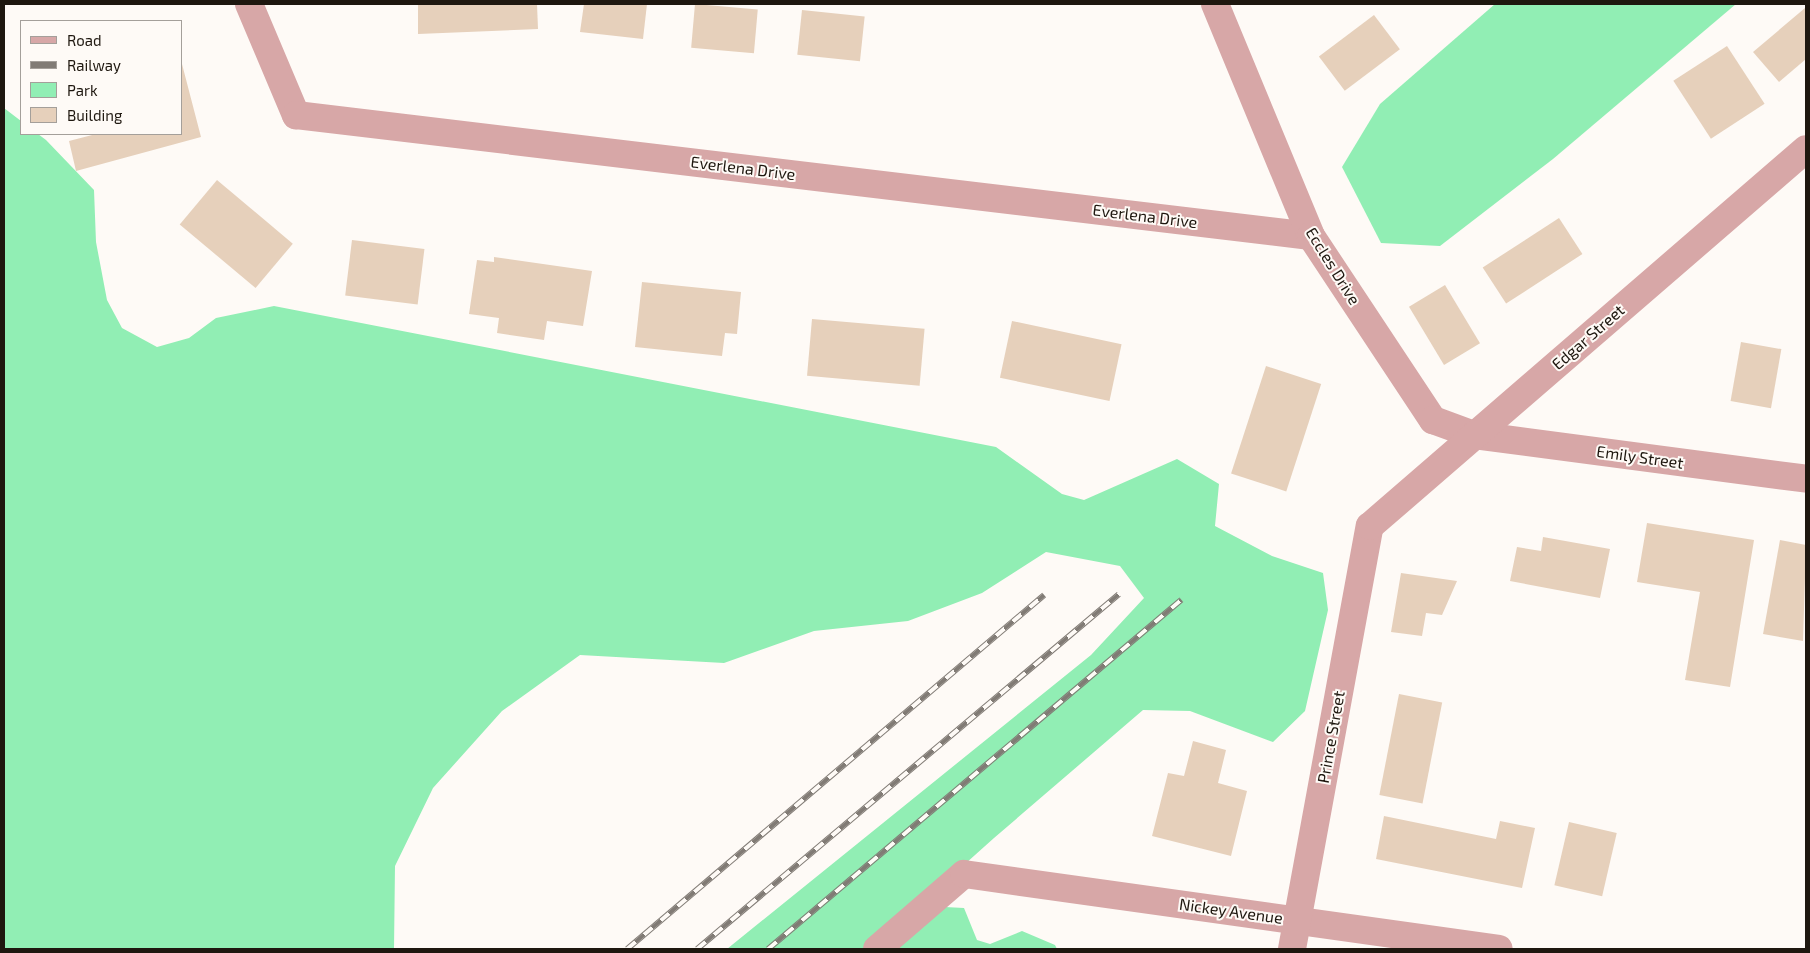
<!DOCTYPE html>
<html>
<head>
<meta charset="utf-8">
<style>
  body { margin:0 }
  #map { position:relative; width:1810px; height:953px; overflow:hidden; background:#fefaf6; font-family:"Exo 2",sans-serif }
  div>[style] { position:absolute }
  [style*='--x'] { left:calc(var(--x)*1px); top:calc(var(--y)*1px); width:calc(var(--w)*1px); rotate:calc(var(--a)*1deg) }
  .green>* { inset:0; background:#91eeb4 }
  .building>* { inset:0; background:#e6d0bb; transform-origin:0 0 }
  .minor>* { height:28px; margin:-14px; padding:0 14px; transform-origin:14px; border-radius:14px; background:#d7a7a7 }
  .rail>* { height:5.5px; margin-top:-2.75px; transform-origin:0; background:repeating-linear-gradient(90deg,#fefaf6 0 11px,#817b75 0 22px); box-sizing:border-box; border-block:1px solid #817b75 }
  span { translate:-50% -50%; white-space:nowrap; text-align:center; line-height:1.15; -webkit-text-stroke:4px #fefaf6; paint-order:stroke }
  .street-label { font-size:16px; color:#1e170f }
  .frame { position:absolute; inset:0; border:5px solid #1e170f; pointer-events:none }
  .legend { position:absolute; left:20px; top:20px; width:162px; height:115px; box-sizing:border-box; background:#fefaf6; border:1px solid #a49f9a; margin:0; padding:6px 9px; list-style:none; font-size:15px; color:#1e170f }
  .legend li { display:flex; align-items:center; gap:10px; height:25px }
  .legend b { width:25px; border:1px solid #a49f9a }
</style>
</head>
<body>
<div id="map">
  <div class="green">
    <i style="clip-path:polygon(1495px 4px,1736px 4px,1553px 159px,1440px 246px,1381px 243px,1342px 167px,1380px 104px)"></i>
    <i style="clip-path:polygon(4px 108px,21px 121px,21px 134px,38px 134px,46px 140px,94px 190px,96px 242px,107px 300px,122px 328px,157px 347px,189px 338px,216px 318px,274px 306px,996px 447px,1062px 494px,1084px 500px,1177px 459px,1219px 484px,1215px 526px,1272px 556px,1323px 573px,1328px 610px,1305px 711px,1273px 742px,1190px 711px,1143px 710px,994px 838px,870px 949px,727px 949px,1091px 655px,1144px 598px,1120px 566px,1046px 552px,982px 593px,908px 621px,814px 631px,724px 663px,580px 655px,502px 711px,433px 788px,395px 866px,394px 949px,4px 949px)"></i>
    <i style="clip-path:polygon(926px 906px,964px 908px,977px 940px,990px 944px,1022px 931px,1055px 945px,1057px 949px,877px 949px)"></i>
  </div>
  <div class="building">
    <i style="clip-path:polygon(418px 4px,537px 4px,538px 29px,418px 34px)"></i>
    <i style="clip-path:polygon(584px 4px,647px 4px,643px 39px,580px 32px)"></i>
    <i style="left:695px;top:4px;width:63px;height:44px;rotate:5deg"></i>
    <i style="clip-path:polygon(1805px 8px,1806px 59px,1779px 82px,1753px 52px)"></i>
    <i style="left:802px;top:10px;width:63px;height:45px;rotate:6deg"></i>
    <i style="left:1374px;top:15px;width:43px;height:69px;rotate:53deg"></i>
    <i style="left:1727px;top:46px;width:69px;height:64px;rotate:57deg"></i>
    <i style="clip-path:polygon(182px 64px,201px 137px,76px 171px,69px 141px,96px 134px,181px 134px)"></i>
    <i style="left:217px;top:180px;width:99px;height:58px;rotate:40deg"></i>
    <i style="left:1559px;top:218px;width:43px;height:91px;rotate:57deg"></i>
    <i style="left:352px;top:240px;width:73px;height:56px;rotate:7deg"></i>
    <i style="clip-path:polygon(494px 257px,592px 271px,583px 326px,547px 321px,544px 340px,497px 333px,499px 318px,469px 314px,477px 260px,494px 262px)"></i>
    <i style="clip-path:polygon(642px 282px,741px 292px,737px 334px,725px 333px,722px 356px,635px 347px)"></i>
    <i style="left:1445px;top:285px;width:68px;height:42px;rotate:59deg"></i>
    <i style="left:812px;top:319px;width:113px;height:57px;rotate:5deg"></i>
    <i style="left:1012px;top:321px;width:112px;height:58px;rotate:12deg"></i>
    <i style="left:1741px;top:342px;width:41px;height:60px;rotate:10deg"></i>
    <i style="left:1266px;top:366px;width:58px;height:113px;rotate:18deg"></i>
    <i style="clip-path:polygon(1647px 523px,1754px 540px,1730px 687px,1685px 680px,1700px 592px,1637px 582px)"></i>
    <i style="clip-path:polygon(1543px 537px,1610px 549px,1600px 598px,1510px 581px,1517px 547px,1541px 551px)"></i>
    <i style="clip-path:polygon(1780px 540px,1806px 545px,1803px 641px,1763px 634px)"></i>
    <i style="clip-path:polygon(1401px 573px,1457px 581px,1442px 615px,1426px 613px,1422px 636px,1391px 632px)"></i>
    <i style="left:1399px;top:694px;width:44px;height:103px;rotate:11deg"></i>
    <i style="clip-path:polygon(1193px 741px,1226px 750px,1218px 783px,1247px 791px,1231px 856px,1152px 836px,1168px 773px,1184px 776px)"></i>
    <i style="clip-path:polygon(1384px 816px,1496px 839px,1500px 821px,1535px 828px,1522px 888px,1376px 859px)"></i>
    <i style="left:1569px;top:822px;width:49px;height:65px;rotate:13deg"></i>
  </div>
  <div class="minor">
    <i style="--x:249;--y:4;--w:121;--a:67.1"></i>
    <i style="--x:296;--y:115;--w:1022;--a:6.8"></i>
    <i style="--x:1215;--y:4;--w:251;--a:67.5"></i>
    <i style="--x:1311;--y:236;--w:221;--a:56.5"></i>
    <i style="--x:1433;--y:420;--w:44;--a:20.1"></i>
    <i style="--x:1474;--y:435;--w:335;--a:7.5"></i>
    <i style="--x:877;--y:949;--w:115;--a:-40.8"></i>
    <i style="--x:964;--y:874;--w:540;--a:7.98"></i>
    <i style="--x:1292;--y:949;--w:430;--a:-79.6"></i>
    <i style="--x:1370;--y:526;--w:576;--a:-40.85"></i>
  </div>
  <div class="rail">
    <i style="--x:627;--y:949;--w:547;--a:-40.33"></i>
    <i style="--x:697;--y:949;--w:551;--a:-40.07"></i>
    <i style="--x:768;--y:949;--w:541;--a:-40.2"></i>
  </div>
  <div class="street-label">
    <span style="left:743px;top:168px;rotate:7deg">Everlena Drive</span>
    <span style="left:1145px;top:216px;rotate:7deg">Everlena Drive</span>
    <span style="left:1333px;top:266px;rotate:58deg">Eccles Drive</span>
    <span style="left:1588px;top:337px;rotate:-41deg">Edgar Street</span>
    <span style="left:1640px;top:457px;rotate:8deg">Emily Street</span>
    <span style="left:1331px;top:737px;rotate:-80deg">Prince Street</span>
    <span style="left:1231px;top:911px;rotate:8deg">Nickey Avenue</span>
  </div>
  <div class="frame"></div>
  <ul class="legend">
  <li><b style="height:6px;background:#d7a7a7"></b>Road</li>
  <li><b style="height:6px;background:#817b75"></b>Railway</li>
  <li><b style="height:14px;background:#91eeb4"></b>Park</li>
  <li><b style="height:14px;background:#e6d0bb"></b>Building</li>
  </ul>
</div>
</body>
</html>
